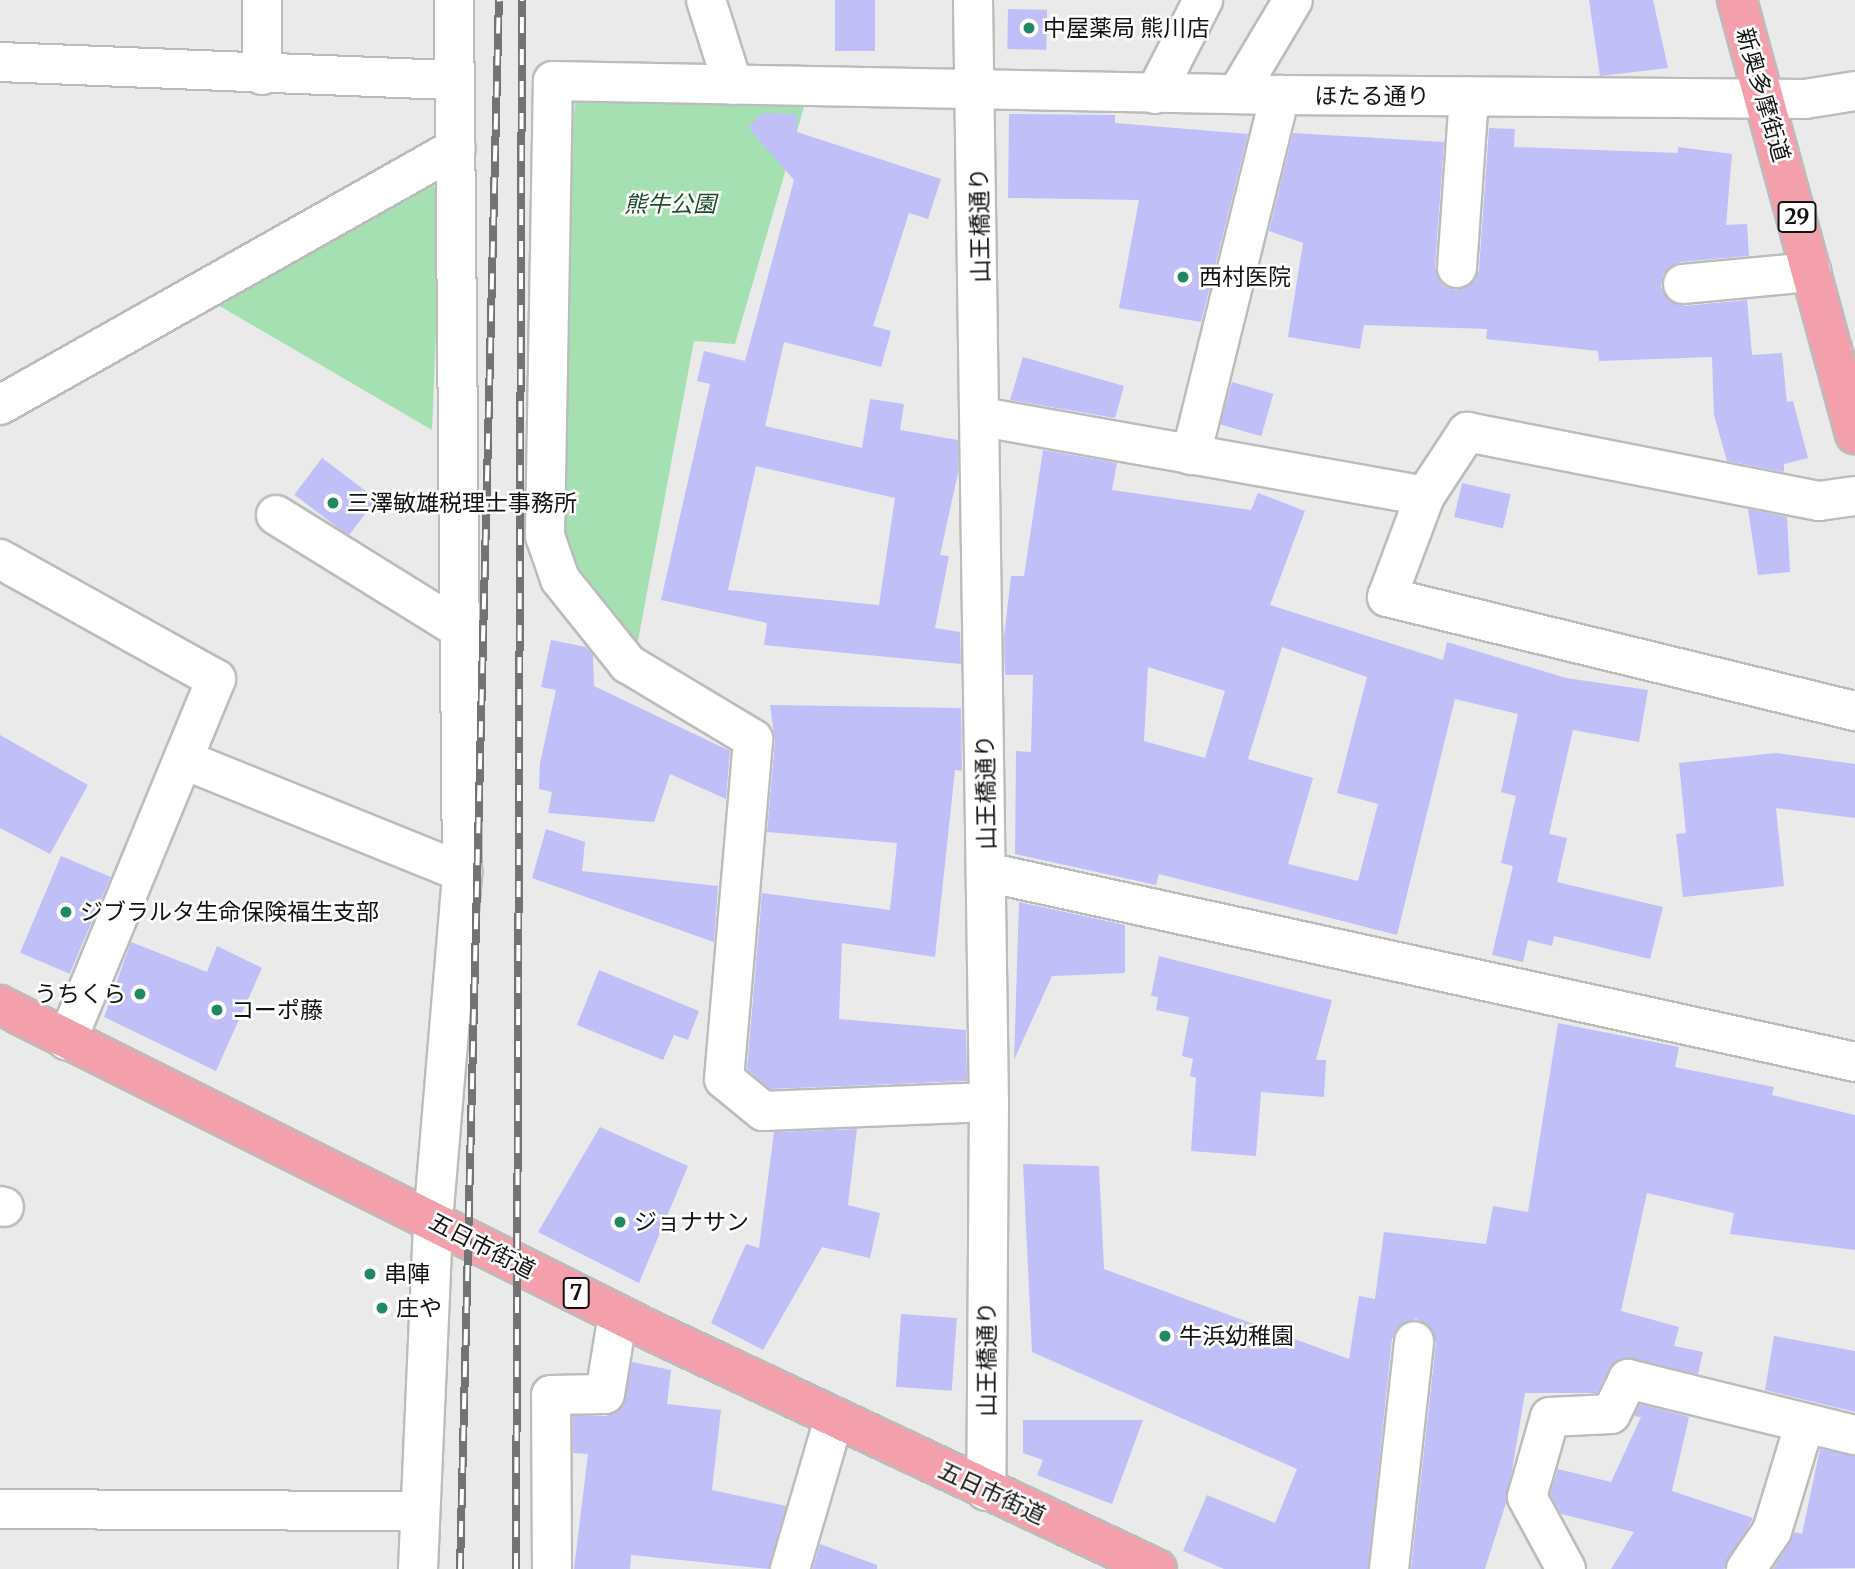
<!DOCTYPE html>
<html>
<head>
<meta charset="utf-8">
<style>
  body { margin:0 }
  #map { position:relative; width:1855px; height:1569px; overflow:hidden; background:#eaeaeb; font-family:Merriweather,"Noto Sans JP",serif }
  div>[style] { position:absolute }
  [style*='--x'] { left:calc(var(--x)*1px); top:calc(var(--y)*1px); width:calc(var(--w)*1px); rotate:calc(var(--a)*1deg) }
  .green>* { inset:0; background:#a5e0b3 }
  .building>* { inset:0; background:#c0bff8; transform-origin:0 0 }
  .roads { filter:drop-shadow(2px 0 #bcbcbd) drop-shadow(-2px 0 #bcbcbd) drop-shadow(0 2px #bcbcbd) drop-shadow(0 -2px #bcbcbd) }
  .minor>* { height:38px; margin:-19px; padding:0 19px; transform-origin:19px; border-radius:19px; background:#fff }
  .major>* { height:38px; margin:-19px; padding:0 19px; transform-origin:19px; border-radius:19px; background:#f4a0ac }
  .rail>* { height:8px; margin-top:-4px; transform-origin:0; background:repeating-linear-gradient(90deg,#fff 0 16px,#737374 0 32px); box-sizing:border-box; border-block:2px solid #737374 }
  .dots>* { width:19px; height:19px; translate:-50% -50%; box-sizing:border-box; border:4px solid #fff; border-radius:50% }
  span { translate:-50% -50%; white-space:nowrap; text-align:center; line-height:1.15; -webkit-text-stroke:5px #fff; paint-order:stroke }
  .shield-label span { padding:2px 5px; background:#fff; border:2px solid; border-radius:5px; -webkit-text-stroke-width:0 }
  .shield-label { font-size:21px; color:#121213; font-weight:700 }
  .poi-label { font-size:23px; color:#121213 }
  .left { translate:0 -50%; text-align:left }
  .right { translate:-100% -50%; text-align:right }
  .street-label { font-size:23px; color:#121213 }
  .park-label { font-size:23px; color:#1b4d2c; font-style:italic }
</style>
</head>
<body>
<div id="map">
  <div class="green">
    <i style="clip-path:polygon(806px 100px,735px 344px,694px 341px,637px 646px,545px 536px,575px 102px)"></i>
    <i style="clip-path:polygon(424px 180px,442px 192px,432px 430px,211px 301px)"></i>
  </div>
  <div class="building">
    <i style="left:835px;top:0;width:40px;height:51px"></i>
    <i style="clip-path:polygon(1589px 0,1653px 0,1668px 68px,1600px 76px)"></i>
    <i style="left:1008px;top:9px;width:39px;height:40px;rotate:1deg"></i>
    <i style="clip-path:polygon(evenodd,763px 113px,797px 114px,797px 132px,941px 179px,928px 219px,909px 213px,873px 326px,891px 331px,881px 367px,784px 342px,765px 426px,862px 448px,870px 399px,904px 404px,900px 430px,958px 440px,958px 473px,940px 555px,949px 556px,935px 628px,960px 632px,961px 664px,764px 645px,767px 623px,661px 600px,710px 384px,697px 381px,704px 351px,745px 361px,794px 180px,748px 127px,763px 113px,756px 466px,895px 498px,879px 605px,728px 590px,756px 466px)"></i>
    <i style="clip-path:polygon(1009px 114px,1115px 115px,1115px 123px,1248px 134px,1201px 322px,1119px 308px,1139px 200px,1008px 198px)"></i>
    <i style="clip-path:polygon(1489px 128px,1515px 129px,1514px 147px,1678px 153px,1678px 147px,1732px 154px,1726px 225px,1747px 224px,1749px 256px,1680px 262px,1663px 274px,1661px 287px,1666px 297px,1684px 306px,1747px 300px,1752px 355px,1782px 353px,1787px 402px,1793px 401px,1808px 458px,1784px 464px,1784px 472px,1727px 461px,1714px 415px,1712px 357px,1599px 361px,1598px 351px,1486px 339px,1487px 329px,1364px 325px,1360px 349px,1288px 337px,1303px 243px,1269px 231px,1293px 133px,1444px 142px,1435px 267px,1444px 286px,1456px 290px,1475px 281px,1479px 270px)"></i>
    <i style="clip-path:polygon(1023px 357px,1124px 386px,1115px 418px,1010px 400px)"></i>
    <i style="left:1232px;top:382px;width:43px;height:44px;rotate:16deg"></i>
    <i style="clip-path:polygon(evenodd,1043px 450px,1117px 463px,1112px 490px,1251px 510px,1258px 493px,1305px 511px,1270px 605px,1443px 660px,1447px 642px,1566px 678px,1648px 690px,1639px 742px,1573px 730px,1549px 834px,1567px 838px,1557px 882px,1663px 907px,1650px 959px,1554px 936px,1552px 946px,1528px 940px,1523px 962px,1492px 955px,1513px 866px,1501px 863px,1516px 796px,1501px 792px,1518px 714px,1455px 699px,1397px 935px,1159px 874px,1156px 885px,1015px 854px,1016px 751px,1031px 752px,1033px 675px,1005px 675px,1004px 637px,1011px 576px,1024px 576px,1043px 450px,1282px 647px,1367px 677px,1337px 793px,1378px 804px,1358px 881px,1288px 864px,1313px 778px,1248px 759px,1282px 647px,1043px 450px,1148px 667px,1225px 691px,1205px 758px,1144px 741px,1148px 667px)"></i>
    <i style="left:322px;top:458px;width:68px;height:46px;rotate:37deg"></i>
    <i style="left:1462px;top:483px;width:50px;height:35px;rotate:13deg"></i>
    <i style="clip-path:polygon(1748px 509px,1787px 517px,1790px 572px,1758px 575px)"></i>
    <i style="clip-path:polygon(551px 640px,586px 647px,593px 655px,594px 686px,730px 751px,726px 799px,670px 774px,654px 822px,548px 813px,552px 792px,539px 789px,540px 763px,556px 690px,541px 687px)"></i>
    <i style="clip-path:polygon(770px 705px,961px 708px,962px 771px,955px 770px,935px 957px,842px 943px,839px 1019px,966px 1030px,967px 1081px,770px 1089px,747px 1069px,762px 893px,890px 910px,897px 843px,767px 832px,775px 741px)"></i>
    <i style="clip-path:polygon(0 735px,88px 785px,50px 854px,0 828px)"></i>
    <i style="clip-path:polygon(1776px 753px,1855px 764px,1855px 818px,1776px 808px,1784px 886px,1683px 897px,1676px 834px,1686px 833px,1679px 763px)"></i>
    <i style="clip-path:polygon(546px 829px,585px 842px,582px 871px,718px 886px,714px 942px,532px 878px)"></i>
    <i style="left:61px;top:856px;width:54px;height:105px;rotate:23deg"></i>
    <i style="clip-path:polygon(1019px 902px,1125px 925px,1125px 973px,1052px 976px,1014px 1060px)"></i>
    <i style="clip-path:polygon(131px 942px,207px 972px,217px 946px,262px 968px,216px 1071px,104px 1017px)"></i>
    <i style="clip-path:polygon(1159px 956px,1332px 1000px,1316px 1060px,1326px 1060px,1324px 1097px,1261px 1092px,1256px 1156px,1191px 1151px,1196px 1078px,1190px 1076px,1193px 1059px,1182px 1056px,1189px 1017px,1156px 1010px,1158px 997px,1151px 996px)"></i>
    <i style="clip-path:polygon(599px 970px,699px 1011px,688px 1040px,674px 1035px,663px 1060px,577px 1025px)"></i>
    <i style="clip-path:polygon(1558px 1023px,1679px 1047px,1675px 1067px,1774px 1087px,1772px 1095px,1855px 1115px,1855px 1250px,1730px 1234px,1734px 1213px,1647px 1193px,1621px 1311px,1679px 1327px,1674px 1346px,1703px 1352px,1698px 1374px,1624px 1358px,1609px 1369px,1597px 1393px,1525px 1393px,1507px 1500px,1485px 1569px,1411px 1569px,1436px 1343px,1427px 1324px,1416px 1319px,1397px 1328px,1392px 1339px,1368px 1569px,1224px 1569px,1183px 1551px,1207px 1495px,1275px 1523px,1297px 1469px,1032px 1352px,1023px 1164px,1099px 1166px,1104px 1269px,1349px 1359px,1359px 1296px,1375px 1299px,1384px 1232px,1486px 1244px,1493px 1206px,1528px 1212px)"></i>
    <i style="clip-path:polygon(600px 1127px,688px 1166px,639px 1283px,538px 1232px)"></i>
    <i style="clip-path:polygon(857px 1129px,848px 1205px,880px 1213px,870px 1258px,822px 1247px,763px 1350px,711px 1323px,746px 1244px,759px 1248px,774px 1132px)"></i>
    <i style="left:901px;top:1314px;width:56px;height:73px;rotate:4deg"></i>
    <i style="clip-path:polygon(1774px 1336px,1855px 1351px,1855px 1412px,1765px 1390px)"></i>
    <i style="clip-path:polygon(632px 1362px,671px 1370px,667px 1404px,721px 1410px,712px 1490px,786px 1506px,769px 1569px,631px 1555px,630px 1569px,574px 1569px,588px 1454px,573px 1453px,573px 1416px,606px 1416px,622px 1407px)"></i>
    <i style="clip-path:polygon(1640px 1404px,1689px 1417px,1672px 1491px,1753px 1518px,1724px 1569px,1611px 1569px,1634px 1532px,1561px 1514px,1550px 1494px,1558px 1469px,1611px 1482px,1641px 1417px,1634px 1416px)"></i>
    <i style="clip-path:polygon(1023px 1420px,1143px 1420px,1112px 1504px,1037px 1475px,1043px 1460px,1023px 1453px)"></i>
    <i style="clip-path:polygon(1820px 1449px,1855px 1456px,1855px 1568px,1773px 1569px,1795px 1532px,1802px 1534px)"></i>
    <i style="clip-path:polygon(820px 1544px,877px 1565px,877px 1569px,813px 1569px)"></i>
  </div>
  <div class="roads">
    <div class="minor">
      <i style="--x:706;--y:0;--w:89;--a:72.4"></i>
      <i style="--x:973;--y:0;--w:1102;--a:89.17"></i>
      <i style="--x:989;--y:1102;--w:389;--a:90.4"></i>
      <i style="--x:0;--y:62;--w:454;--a:2.3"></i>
      <i style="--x:262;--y:75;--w:75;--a:-90"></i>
      <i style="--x:1155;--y:94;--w:106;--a:-62.9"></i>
      <i style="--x:1237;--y:94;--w:109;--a:-59.2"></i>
      <i style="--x:1457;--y:268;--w:172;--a:-86"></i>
      <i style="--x:1683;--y:284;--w:129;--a:-5.4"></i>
      <i style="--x:0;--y:405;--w:523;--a:-29.41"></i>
      <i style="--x:982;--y:417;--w:450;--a:10.1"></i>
      <i style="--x:1425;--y:496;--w:108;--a:110.6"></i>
      <i style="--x:1387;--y:597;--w:482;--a:13.7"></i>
      <i style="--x:1191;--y:455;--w:371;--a:-76.1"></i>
      <i style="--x:1425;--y:496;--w:77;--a:-56.7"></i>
      <i style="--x:1467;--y:432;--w:359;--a:11.1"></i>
      <i style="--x:1819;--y:501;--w:36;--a:-8"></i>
      <i style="--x:276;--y:515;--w:216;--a:31.8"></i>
      <i style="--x:0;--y:559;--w:247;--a:29.1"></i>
      <i style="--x:216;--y:679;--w:391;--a:112.4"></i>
      <i style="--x:187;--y:761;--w:297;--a:22"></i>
      <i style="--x:986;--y:872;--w:890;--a:12.33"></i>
      <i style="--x:989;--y:1102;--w:226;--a:177.7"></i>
      <i style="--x:763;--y:1111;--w:50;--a:-140.6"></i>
      <i style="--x:724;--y:1079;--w:341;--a:-85.1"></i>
      <i style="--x:753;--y:739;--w:146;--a:-149"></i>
      <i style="--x:628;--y:664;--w:109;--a:-128.7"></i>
      <i style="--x:560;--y:579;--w:46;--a:-109.2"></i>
      <i style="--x:545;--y:536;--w:455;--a:-89"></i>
      <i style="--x:553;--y:81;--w:727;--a:1.1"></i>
      <i style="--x:1280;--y:95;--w:525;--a:0.44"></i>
      <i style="--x:1805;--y:99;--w:51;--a:-9.1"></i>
      <i style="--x:0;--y:1206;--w:4;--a:14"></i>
      <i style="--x:0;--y:1509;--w:416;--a:0.3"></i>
      <i style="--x:418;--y:1569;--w:348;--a:-87.5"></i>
      <i style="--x:433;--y:1221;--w:350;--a:-85.2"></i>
      <i style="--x:462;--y:872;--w:872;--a:-90.53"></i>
      <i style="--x:552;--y:1569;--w:174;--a:-90.3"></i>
      <i style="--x:551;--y:1395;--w:54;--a:-1.1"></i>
      <i style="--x:605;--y:1394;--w:81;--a:-80.8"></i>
      <i style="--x:790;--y:1569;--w:156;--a:-73.7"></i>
      <i style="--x:1389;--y:1569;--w:229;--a:-83.7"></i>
      <i style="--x:1566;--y:1569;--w:82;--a:-118.4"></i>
      <i style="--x:1527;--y:1497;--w:83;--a:-74"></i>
      <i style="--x:1550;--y:1417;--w:61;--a:-2.8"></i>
      <i style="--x:1611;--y:1414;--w:39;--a:-64"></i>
      <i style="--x:1628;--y:1379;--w:234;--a:13.9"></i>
      <i style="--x:1746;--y:1569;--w:46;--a:-55.6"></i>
      <i style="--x:1772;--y:1531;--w:110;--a:-73.1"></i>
    </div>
    <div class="major">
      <i style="--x:1737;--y:0;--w:450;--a:74.8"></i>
      <i style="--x:0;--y:1005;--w:719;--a:26.6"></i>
      <i style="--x:643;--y:1327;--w:568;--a:25.21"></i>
    </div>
  </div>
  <div class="rail">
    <i style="--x:460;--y:1569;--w:1569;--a:-88.58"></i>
    <i style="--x:516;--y:1569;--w:1569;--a:-89.78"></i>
  </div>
  <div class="dots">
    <i style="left:1029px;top:28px;background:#208865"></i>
    <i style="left:1183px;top:277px;background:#208865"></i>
    <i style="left:333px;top:503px;background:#208865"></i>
    <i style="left:66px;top:912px;background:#208865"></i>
    <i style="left:140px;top:994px;background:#208865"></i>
    <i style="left:217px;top:1010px;background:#208865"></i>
    <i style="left:620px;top:1222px;background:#208865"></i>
    <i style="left:370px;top:1274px;background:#208865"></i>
    <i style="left:382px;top:1308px;background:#208865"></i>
    <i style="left:1165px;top:1336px;background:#208865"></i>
  </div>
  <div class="shield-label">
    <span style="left:1797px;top:217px">29</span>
    <span style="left:576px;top:1293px">7</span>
  </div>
  <div class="poi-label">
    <span class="left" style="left:1043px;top:28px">中屋薬局 熊川店</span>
    <span class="left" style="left:1199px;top:277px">西村医院</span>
    <span class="left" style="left:347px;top:503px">三澤敏雄税理士事務所</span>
    <span class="left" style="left:80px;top:912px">ジブラルタ生命保険福生支部</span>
    <span class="right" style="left:126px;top:994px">うちくら</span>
    <span class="left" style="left:231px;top:1010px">コーポ藤</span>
    <span class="left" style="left:634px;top:1222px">ジョナサン</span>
    <span class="left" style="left:384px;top:1274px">串陣</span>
    <span class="left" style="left:396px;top:1308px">庄や</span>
    <span class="left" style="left:1179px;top:1336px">牛浜幼稚園</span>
  </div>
  <div class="street-label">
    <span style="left:1763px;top:95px;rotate:74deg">新奥多摩街道</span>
    <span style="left:1372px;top:96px">ほたる通り</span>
    <span style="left:980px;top:225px;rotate:-91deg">山王橋通り</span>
    <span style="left:986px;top:792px;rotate:-91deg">山王橋通り</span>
    <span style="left:482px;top:1246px;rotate:27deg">五日市街道</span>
    <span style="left:987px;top:1359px;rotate:-90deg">山王橋通り</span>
    <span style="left:992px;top:1493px;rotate:25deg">五日市街道</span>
  </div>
  <div class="park-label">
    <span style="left:670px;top:204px">熊牛公園</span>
  </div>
</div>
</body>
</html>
